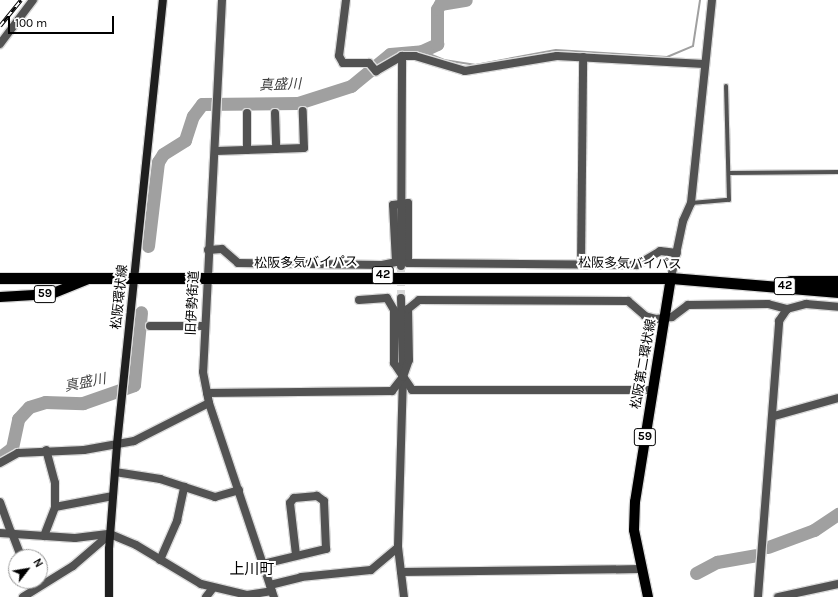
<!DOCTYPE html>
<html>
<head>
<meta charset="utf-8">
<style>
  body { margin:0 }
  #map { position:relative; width:838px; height:597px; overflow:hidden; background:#fff; font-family:Karla,"Noto Sans JP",sans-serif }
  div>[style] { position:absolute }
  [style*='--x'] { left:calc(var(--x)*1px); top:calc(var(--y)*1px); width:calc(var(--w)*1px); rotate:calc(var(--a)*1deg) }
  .stream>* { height:2px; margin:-1px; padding:0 1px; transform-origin:1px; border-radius:1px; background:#a0a0a0 }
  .river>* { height:13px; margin:-6.5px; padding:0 6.5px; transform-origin:6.5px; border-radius:6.5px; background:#a0a0a0 }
  .minor-tunnel>* { height:8px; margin-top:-4px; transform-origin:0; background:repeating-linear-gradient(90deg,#d9d9d9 0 8px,transparent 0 12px) }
  .roads { filter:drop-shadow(1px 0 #dbdbdb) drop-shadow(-1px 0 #dbdbdb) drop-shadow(0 1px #dbdbdb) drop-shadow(0 -1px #dbdbdb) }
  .service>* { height:4px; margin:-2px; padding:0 2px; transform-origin:2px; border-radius:2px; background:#525252 }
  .minor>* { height:8px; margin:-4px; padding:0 4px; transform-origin:4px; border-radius:4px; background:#525252 }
  .tertiary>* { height:8px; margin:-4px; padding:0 4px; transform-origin:4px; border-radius:4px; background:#525252 }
  .secondary>* { height:8px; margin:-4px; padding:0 4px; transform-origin:4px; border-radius:4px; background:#1f1f1f }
  .primary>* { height:10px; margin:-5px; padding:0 5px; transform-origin:5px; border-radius:5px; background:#000 }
  .trunk>* { height:11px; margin:-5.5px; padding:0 5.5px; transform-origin:5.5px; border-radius:5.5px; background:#000 }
  .rail>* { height:3.5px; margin-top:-1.75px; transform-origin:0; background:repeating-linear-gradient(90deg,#fff 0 6px,#000 0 12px); box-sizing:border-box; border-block:1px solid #000 }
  span { translate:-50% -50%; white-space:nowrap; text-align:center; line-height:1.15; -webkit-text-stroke:4px #fff; paint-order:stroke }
  .shield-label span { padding:1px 3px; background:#fff; border:1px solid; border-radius:3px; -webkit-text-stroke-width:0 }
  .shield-label { font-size:12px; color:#000; font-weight:700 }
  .street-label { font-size:13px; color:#000 }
  .water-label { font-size:14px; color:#414141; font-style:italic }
  .quarter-label { font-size:15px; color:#000 }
  .north { position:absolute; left:8px; top:549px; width:40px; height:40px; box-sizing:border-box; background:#fff; border:1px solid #999; border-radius:50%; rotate:59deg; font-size:11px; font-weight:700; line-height:16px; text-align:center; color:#000 }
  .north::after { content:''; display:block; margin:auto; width:14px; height:18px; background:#000; clip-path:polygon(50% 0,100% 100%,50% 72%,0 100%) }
  .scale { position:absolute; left:8px; top:16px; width:106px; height:18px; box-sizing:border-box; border:2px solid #000; border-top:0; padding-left:5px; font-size:12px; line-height:14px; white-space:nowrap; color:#000; -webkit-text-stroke:3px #fff; paint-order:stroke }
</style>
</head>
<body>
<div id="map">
  <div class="stream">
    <i style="--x:422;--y:51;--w:24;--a:22"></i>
    <i style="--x:444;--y:60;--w:31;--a:9"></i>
    <i style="--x:475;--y:65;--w:82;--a:-10.5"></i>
    <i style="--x:556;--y:50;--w:111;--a:3.6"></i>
    <i style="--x:667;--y:57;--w:28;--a:-23"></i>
    <i style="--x:693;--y:46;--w:47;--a:-81.3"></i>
  </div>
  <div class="river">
    <i style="--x:148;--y:246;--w:85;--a:-83.2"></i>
    <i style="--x:158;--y:162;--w:9;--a:-58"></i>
    <i style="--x:163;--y:154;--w:26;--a:-32"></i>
    <i style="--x:185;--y:140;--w:25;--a:-72"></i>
    <i style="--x:193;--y:116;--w:15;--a:-53"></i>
    <i style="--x:202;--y:104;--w:96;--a:-0.6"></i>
    <i style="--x:298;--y:103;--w:56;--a:-17.8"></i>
    <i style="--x:351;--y:86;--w:50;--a:-39.4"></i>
    <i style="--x:390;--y:54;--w:32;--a:-5"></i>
    <i style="--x:422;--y:51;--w:17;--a:-25"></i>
    <i style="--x:437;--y:44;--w:35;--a:-90"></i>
    <i style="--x:437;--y:9;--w:6;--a:-59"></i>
    <i style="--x:440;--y:4;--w:26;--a:-9"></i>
    <i style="--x:0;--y:457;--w:15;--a:-37"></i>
    <i style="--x:12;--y:448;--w:30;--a:-78"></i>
    <i style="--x:18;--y:419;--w:16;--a:-47"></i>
    <i style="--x:29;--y:407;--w:17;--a:-17"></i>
    <i style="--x:45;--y:402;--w:38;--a:2"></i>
    <i style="--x:83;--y:403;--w:54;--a:-19.4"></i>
    <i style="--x:134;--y:385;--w:73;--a:-84.5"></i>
    <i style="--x:768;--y:547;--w:49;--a:-20.3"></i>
    <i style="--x:814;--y:530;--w:29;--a:-34"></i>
    <i style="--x:696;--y:573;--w:24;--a:-28"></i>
    <i style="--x:717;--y:562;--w:39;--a:-10"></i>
  </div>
  <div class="minor-tunnel">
    <i style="--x:401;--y:266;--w:32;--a:90"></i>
  </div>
  <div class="roads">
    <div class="service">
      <i style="--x:729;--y:173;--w:109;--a:-0.5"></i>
      <i style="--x:691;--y:203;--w:38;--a:-5"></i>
      <i style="--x:729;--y:200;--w:114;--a:-91.5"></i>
    </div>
    <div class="minor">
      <i style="--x:222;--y:0;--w:372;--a:92.9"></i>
      <i style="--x:203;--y:372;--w:32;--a:79"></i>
      <i style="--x:209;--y:403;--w:205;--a:71.5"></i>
      <i style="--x:346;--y:0;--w:56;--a:97.1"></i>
      <i style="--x:339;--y:56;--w:8;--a:60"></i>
      <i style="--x:343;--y:63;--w:26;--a:0"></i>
      <i style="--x:369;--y:63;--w:11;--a:49"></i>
      <i style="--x:376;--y:71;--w:30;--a:-30"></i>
      <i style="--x:402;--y:56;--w:13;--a:0"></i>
      <i style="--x:415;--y:56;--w:52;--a:16.7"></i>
      <i style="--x:465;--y:71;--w:93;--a:-9.3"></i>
      <i style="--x:557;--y:56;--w:147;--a:3.1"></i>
      <i style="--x:0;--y:44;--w:55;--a:-53.1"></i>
      <i style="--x:247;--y:113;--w:37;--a:90"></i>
      <i style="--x:275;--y:113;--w:36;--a:88"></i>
      <i style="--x:216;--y:151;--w:88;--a:-2"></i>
      <i style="--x:304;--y:148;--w:37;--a:-92"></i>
      <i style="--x:208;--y:250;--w:14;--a:-4"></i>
      <i style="--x:222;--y:249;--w:21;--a:41"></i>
      <i style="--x:238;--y:263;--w:144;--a:0.8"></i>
      <i style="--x:382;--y:265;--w:14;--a:-12"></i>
      <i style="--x:396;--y:262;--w:57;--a:-93"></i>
      <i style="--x:393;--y:205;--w:15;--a:-8"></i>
      <i style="--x:408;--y:203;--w:60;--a:90"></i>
      <i style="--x:408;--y:263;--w:229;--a:0.5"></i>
      <i style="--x:637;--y:265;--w:27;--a:-31"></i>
      <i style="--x:660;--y:251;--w:17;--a:7"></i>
      <i style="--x:581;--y:265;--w:208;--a:-89.4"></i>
      <i style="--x:401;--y:266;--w:210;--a:-89.7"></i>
      <i style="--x:401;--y:298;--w:79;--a:88.5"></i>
      <i style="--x:403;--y:377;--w:170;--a:91.7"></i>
      <i style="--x:398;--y:547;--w:50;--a:83.2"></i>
      <i style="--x:359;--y:300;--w:28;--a:-4"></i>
      <i style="--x:387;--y:298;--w:14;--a:60"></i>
      <i style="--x:394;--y:310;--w:53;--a:90"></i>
      <i style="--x:394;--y:363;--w:32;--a:56"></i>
      <i style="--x:412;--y:390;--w:240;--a:0"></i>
      <i style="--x:150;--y:326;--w:54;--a:0"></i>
      <i style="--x:207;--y:393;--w:185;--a:-0.6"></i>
      <i style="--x:392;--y:391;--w:18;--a:-52"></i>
      <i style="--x:403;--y:377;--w:18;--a:-71"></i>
      <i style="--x:409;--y:360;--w:51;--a:-91.1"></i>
      <i style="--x:408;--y:309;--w:14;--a:-39"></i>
      <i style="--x:419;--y:300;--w:209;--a:0.3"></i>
      <i style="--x:628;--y:301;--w:23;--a:41"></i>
      <i style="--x:645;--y:316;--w:11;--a:15"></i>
      <i style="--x:656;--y:319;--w:16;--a:-7"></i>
      <i style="--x:672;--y:317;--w:20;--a:-37"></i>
      <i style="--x:688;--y:305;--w:80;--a:-0.7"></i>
      <i style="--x:768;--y:304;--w:20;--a:15"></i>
      <i style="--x:787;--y:309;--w:20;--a:-15"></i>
      <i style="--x:806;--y:304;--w:32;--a:5"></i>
      <i style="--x:774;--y:416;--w:66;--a:-15.7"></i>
      <i style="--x:0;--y:463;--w:21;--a:-29"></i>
      <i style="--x:18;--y:453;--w:66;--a:-2.6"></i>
      <i style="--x:84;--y:450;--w:51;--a:-10.2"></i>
      <i style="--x:134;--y:441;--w:84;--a:-26.9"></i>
      <i style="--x:115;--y:472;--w:46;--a:8.8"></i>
      <i style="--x:160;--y:479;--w:58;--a:18.1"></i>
      <i style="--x:215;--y:497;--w:25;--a:-16"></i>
      <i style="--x:0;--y:502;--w:33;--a:70"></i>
      <i style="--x:55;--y:507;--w:59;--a:-10.7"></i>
      <i style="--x:0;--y:533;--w:75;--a:3.8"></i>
      <i style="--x:75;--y:538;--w:35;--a:-7"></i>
      <i style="--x:110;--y:534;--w:28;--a:23"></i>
      <i style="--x:136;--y:545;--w:76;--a:31"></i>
      <i style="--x:201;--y:584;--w:47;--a:13.4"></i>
      <i style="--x:247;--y:595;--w:25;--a:-9"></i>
      <i style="--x:12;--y:533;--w:26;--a:69"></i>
      <i style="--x:44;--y:536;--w:31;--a:-69"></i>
      <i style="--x:55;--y:507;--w:24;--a:-90"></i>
      <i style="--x:55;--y:483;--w:34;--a:-105"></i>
      <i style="--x:160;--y:560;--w:43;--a:-66.4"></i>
      <i style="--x:177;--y:521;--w:35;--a:-78"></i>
      <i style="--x:263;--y:564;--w:65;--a:-13.4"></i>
      <i style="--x:326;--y:549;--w:48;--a:-92.4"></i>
      <i style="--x:324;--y:501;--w:9;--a:-144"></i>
      <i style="--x:317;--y:496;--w:23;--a:175"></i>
      <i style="--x:294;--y:498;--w:6;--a:129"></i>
      <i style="--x:290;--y:503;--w:52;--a:83.4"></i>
      <i style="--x:401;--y:572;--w:239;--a:-0.7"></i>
      <i style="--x:270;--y:585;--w:32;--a:-14"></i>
      <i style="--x:301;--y:577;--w:70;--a:-5.7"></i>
      <i style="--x:371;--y:570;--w:35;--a:-40"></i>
      <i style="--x:23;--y:597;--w:59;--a:-31.8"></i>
      <i style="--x:73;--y:566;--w:49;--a:-40.9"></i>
      <i style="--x:206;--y:597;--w:11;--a:-52"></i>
      <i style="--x:778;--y:597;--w:61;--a:-12.2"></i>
    </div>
    <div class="tertiary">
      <i style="--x:671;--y:278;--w:58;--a:-78.1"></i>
      <i style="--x:683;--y:221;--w:20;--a:-66"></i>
      <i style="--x:691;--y:203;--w:204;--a:-84.1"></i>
      <i style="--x:758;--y:597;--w:277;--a:-85.6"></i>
      <i style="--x:779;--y:321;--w:14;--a:-56"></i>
    </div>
    <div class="secondary">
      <i style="--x:109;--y:597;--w:48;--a:-90"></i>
      <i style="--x:109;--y:549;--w:105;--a:-85.6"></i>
      <i style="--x:117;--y:444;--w:446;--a:-84.1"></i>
    </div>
    <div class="primary">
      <i style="--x:0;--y:297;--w:51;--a:-3.4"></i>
      <i style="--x:51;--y:294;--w:40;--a:-22"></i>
      <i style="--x:648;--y:597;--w:68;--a:-101.8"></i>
      <i style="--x:634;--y:530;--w:28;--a:-88"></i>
      <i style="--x:635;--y:502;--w:227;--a:-80.9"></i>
    </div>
    <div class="trunk">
      <i style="--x:0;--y:278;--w:671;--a:0"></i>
      <i style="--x:671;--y:278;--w:168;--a:4.8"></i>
      <i style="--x:790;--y:281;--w:48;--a:0"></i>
    </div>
  </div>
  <div class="rail">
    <i style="--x:0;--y:26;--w:33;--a:-51"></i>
  </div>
  <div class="shield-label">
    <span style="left:383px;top:275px">42</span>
    <span style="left:785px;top:286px">42</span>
    <span style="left:45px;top:294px">59</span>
    <span style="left:645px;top:437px">59</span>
  </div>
  <div class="street-label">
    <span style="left:306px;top:263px;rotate:-1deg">松阪多気バイパス</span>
    <span style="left:630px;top:264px;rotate:1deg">松阪多気バイパス</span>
    <span style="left:120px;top:297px;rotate:-84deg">松阪環状線</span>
    <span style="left:193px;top:303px;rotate:-87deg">旧伊勢街道</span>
    <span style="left:644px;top:364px;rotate:-80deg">松阪第二環状線</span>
  </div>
  <div class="water-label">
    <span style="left:280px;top:85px;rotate:-2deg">真盛川</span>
    <span style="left:85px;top:383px;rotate:-11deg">真盛川</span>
  </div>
  <div class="quarter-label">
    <span style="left:252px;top:570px">上川町</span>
  </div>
  <div class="north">N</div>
  <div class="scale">100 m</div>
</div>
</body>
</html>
